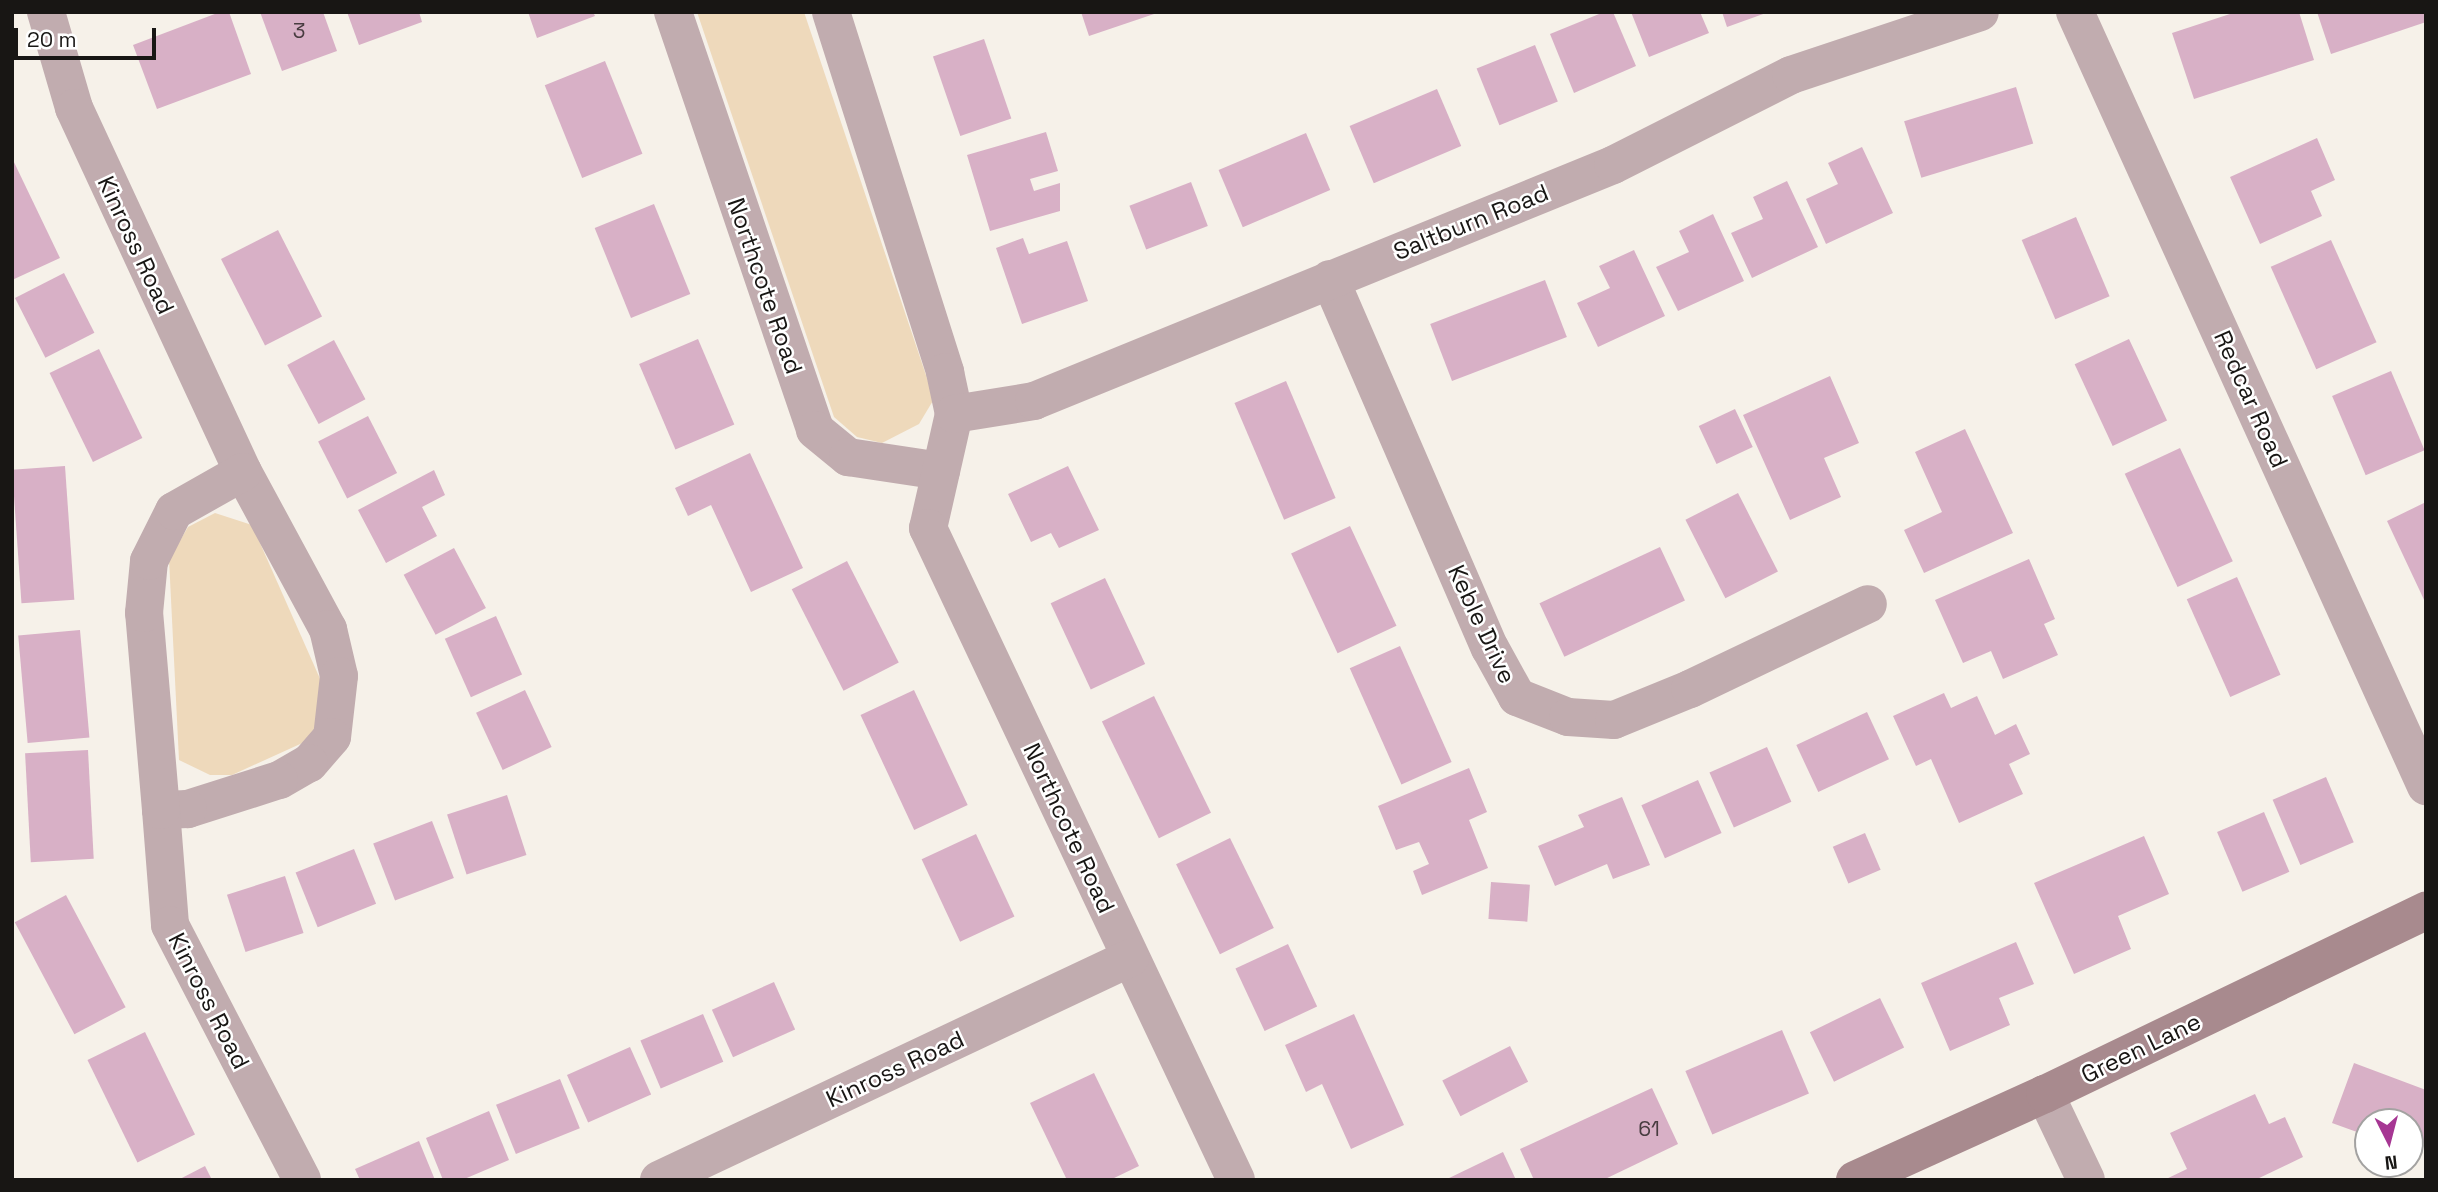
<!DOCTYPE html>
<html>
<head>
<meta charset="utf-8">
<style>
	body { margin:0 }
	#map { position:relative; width:2438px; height:1192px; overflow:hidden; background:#f6f1e9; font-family:"Space Grotesk",sans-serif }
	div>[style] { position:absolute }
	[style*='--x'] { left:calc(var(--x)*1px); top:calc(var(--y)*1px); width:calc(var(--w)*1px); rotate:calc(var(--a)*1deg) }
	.green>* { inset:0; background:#eed9bb }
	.building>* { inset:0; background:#d8b0c6; transform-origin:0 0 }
	.street>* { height:38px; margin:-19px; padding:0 19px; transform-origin:19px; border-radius:19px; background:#c1acaf }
	.secondary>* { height:38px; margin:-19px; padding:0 19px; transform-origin:19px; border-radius:19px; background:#a88a8e }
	span { translate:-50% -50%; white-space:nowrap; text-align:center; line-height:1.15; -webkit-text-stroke:5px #fff; paint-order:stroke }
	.number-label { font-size:21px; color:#483c40 }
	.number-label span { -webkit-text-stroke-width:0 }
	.street-label { font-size:24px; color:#181614 }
	.frame { position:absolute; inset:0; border:14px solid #181614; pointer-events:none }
	.north { position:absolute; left:2354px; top:1108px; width:70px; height:70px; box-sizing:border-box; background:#fff; border:2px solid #a3a2a1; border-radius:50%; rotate:174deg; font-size:19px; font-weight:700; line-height:28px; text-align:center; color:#181614 }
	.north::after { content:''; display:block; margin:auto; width:24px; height:32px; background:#a63693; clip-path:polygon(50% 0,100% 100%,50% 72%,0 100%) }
	.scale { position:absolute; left:14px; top:28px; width:142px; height:32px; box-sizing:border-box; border:4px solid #181614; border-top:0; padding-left:9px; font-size:21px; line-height:24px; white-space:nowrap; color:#181614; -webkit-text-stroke:5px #fff; paint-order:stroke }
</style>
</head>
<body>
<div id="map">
	<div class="green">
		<i style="clip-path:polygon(697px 12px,804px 12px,934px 399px,919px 424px,882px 443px,857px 437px,834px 417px)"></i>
		<i style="clip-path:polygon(215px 513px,252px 525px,321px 681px,321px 715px,309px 740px,232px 775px,210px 775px,179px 760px,169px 559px,188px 527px)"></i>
	</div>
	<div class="building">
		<i style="clip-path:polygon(220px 12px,229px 12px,251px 74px,157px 109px,133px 45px)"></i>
		<i style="clip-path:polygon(260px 12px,323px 12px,337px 51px,282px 71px)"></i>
		<i style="clip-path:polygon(347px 12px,419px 12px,422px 22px,359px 45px)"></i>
		<i style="clip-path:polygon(528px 12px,593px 12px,595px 16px,537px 38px)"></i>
		<i style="clip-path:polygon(1081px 12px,1157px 12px,1157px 13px,1089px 36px)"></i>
		<i style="clip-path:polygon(1604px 12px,1613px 12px,1636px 66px,1574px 93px,1550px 34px)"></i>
		<i style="clip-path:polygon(1631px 12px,1700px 12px,1709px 33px,1649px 57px)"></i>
		<i style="clip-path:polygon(1722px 12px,1766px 12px,1766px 13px,1727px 27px)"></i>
		<i style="clip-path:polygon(2299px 12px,2314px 60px,2194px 99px,2172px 33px,2236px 12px)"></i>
		<i style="clip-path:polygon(2317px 12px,2426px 12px,2426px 22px,2331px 54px)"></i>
		<i style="left:984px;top:39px;width:84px;height:54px;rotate:71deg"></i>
		<i style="left:1535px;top:45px;width:61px;height:63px;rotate:68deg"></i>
		<i style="left:605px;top:61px;width:100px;height:65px;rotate:68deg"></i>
		<i style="left:2016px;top:87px;width:59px;height:117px;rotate:73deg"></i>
		<i style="left:1437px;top:89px;width:62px;height:95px;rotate:67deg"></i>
		<i style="clip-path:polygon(1046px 132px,1058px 171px,1030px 179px,1034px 191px,1060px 183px,1060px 211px,990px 231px,967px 155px)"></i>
		<i style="left:1306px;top:133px;width:62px;height:95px;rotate:67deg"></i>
		<i style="clip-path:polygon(2317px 138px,2335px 180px,2311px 191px,2322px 216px,2260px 244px,2230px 177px)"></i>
		<i style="clip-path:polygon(1862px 147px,1893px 213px,1826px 244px,1806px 199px,1838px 184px,1828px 163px)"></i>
		<i style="clip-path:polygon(12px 158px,60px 258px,12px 280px)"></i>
		<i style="clip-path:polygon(1787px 181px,1818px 247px,1752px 278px,1731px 233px,1763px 219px,1753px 197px)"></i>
		<i style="left:1191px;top:182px;width:47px;height:66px;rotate:69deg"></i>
		<i style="left:654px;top:204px;width:97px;height:64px;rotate:68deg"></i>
		<i style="clip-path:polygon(1713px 214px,1744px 281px,1678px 311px,1656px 267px,1689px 252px,1679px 231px)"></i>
		<i style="left:2076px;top:217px;width:86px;height:59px;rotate:67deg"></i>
		<i style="left:278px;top:230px;width:97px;height:64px;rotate:63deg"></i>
		<i style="clip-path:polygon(1023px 238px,1029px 254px,1067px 241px,1088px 301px,1022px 324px,996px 248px)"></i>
		<i style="left:2331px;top:240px;width:112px;height:66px;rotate:66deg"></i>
		<i style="clip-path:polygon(1634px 250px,1665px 316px,1598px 347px,1577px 303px,1610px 288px,1599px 266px)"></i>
		<i style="left:64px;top:273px;width:67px;height:55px;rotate:63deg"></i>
		<i style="left:1545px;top:280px;width:61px;height:123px;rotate:69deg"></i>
		<i style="left:698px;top:339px;width:93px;height:64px;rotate:67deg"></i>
		<i style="left:2129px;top:339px;width:90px;height:60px;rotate:65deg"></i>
		<i style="left:334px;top:340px;width:67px;height:53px;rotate:62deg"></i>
		<i style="left:99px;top:349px;width:99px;height:55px;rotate:64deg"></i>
		<i style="left:2391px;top:371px;width:86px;height:64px;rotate:67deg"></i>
		<i style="clip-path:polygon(1830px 376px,1859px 443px,1824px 458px,1841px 497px,1790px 520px,1743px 415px)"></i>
		<i style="left:1286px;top:381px;width:127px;height:56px;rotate:67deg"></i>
		<i style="left:1735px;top:409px;width:42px;height:40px;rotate:65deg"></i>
		<i style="left:368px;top:416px;width:64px;height:56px;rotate:63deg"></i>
		<i style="clip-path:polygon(1965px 429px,2013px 533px,1924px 573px,1904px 530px,1942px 512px,1915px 452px)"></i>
		<i style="left:2180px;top:448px;width:125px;height:61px;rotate:65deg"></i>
		<i style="clip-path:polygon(750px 453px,803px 568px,751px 592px,711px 505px,688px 516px,675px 488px)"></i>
		<i style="left:65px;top:466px;width:134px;height:53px;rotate:86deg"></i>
		<i style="clip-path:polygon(1068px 466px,1099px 530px,1059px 548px,1051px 533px,1031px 542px,1008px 494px)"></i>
		<i style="clip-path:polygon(434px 470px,445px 495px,422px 507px,437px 536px,386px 563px,358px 510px)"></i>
		<i style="left:1738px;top:493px;width:88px;height:59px;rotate:63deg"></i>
		<i style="clip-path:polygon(2426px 502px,2426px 604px,2387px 521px)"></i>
		<i style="left:1350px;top:526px;width:110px;height:65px;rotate:65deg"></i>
		<i style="left:1660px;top:547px;width:59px;height:133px;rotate:65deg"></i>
		<i style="left:454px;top:548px;width:68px;height:57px;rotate:62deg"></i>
		<i style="clip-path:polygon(2029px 559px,2055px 619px,2044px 624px,2058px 655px,2003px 679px,1991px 651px,1963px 663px,1935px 600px)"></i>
		<i style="left:847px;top:561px;width:114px;height:62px;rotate:63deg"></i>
		<i style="left:2237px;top:577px;width:107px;height:55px;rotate:66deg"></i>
		<i style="left:1105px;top:578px;width:95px;height:60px;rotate:65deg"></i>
		<i style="left:496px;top:616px;width:64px;height:56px;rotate:66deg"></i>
		<i style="left:80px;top:630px;width:108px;height:62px;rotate:85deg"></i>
		<i style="left:1400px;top:646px;width:127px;height:55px;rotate:66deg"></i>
		<i style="left:525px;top:690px;width:63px;height:54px;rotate:65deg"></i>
		<i style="left:914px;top:690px;width:127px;height:59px;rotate:65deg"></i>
		<i style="clip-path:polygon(1944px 693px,1951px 708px,1977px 696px,1995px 735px,2016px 724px,2030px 754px,2009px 764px,2023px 794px,1959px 823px,1931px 759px,1916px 766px,1893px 716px)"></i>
		<i style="left:1154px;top:696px;width:130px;height:58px;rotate:64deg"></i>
		<i style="left:1867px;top:712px;width:52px;height:78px;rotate:65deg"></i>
		<i style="left:1767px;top:747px;width:60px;height:63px;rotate:66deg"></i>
		<i style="left:88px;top:750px;width:109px;height:63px;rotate:87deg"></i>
		<i style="clip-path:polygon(1469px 768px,1487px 812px,1469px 820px,1488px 868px,1422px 895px,1413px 871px,1429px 864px,1419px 842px,1396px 850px,1378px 806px)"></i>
		<i style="left:2326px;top:777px;width:71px;height:58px;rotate:67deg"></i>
		<i style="left:1698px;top:780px;width:58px;height:62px;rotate:66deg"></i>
		<i style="left:507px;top:795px;width:63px;height:63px;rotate:72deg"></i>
		<i style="clip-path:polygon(1622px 797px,1650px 865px,1613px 879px,1607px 864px,1555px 886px,1538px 846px,1584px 827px,1578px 815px)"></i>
		<i style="left:2264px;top:812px;width:65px;height:51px;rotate:67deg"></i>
		<i style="left:432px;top:821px;width:61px;height:63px;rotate:69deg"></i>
		<i style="left:1865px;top:833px;width:40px;height:35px;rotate:67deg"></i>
		<i style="left:976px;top:834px;width:91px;height:60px;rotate:65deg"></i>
		<i style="clip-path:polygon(2144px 836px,2169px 894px,2118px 916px,2131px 949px,2074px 974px,2034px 883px)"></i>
		<i style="left:1230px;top:838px;width:100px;height:60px;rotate:64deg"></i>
		<i style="left:354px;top:849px;width:59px;height:63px;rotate:68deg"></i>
		<i style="left:285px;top:876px;width:60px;height:61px;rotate:72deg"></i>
		<i style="left:1491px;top:882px;width:39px;height:37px;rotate:4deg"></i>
		<i style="left:66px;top:895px;width:127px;height:58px;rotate:62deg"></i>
		<i style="clip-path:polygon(2016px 942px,2034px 984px,1999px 998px,2010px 1025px,1950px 1051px,1921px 983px)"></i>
		<i style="left:1288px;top:944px;width:69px;height:58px;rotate:65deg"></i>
		<i style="left:774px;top:982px;width:52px;height:68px;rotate:66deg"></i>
		<i style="left:1880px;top:998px;width:55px;height:78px;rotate:64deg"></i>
		<i style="left:703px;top:1014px;width:52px;height:68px;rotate:67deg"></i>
		<i style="clip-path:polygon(1354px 1014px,1404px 1125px,1351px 1149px,1322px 1084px,1306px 1092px,1285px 1045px)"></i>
		<i style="left:1782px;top:1030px;width:69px;height:105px;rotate:67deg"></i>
		<i style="left:145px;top:1032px;width:114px;height:64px;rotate:64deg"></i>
		<i style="left:1510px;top:1046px;width:40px;height:76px;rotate:63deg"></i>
		<i style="left:630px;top:1047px;width:52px;height:69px;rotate:66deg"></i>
		<i style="clip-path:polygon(2354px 1063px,2426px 1090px,2426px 1137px,2419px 1155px,2410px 1152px,2410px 1122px,2368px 1122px,2368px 1136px,2332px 1123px)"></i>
		<i style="clip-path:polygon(1094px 1073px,1139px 1166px,1110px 1180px,1067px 1180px,1030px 1103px)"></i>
		<i style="left:560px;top:1079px;width:53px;height:69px;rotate:68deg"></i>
		<i style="clip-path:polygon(1652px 1088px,1678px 1144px,1603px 1180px,1534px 1180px,1520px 1149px)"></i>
		<i style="clip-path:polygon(2255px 1094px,2269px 1124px,2285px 1117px,2303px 1157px,2255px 1180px,2164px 1180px,2187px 1169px,2170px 1133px)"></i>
		<i style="clip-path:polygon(489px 1111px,509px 1160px,462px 1180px,443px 1180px,426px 1138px)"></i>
		<i style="clip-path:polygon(419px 1141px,435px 1180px,360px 1180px,355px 1169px)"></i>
		<i style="clip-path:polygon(1503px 1152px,1516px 1180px,1445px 1180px)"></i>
		<i style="clip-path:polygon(205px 1166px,212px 1180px,178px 1180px)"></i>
	</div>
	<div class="street">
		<i style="--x:46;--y:12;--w:100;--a:73.7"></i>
		<i style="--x:74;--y:108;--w:401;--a:65.1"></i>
		<i style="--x:243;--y:472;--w:179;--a:61.6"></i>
		<i style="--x:328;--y:629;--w:48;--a:76.8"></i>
		<i style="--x:339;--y:676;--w:61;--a:96.5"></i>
		<i style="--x:332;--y:737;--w:35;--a:131"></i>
		<i style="--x:309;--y:763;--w:34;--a:150"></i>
		<i style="--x:279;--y:780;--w:96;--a:162.3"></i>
		<i style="--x:188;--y:809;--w:27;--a:178"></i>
		<i style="--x:161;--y:810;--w:115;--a:85.5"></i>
		<i style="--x:170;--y:925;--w:287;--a:62.6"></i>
		<i style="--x:673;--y:12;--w:441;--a:71.2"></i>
		<i style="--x:815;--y:430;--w:43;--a:39.3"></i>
		<i style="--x:848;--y:457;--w:94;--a:8.6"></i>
		<i style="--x:831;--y:12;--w:378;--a:72.4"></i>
		<i style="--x:945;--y:372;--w:43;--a:77.9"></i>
		<i style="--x:954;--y:414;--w:117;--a:102.8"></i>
		<i style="--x:928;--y:528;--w:721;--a:64.71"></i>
		<i style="--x:2075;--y:12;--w:850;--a:65.61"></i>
		<i style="--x:1330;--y:279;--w:402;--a:66.6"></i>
		<i style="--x:1490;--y:648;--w:56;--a:61.1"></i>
		<i style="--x:1517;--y:697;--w:55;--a:21.4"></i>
		<i style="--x:1568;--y:717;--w:46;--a:3.7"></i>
		<i style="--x:1614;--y:720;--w:82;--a:-22.2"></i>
		<i style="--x:1690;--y:689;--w:197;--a:-25.5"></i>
		<i style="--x:954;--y:414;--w:81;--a:-9.2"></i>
		<i style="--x:1034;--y:401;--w:625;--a:-22.18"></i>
		<i style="--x:1613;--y:165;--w:199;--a:-26.8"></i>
		<i style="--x:1791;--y:75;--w:199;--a:-18.4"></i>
		<i style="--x:161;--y:810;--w:198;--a:-94.9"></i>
		<i style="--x:144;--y:613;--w:52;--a:-84.5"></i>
		<i style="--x:149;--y:561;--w:56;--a:-63.4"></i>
		<i style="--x:174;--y:511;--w:79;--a:-29.5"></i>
		<i style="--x:2045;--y:1094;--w:95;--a:64.5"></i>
		<i style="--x:659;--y:1180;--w:521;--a:-25.24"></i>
	</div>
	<div class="secondary">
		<i style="--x:1855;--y:1180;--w:209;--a:-24.4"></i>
		<i style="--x:2045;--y:1094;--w:423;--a:-25.7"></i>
	</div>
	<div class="number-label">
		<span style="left:299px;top:31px">3</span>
		<span style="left:1649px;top:1129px">61</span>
	</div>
	<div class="street-label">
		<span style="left:1471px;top:222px;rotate:-22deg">Saltburn Road</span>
		<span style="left:136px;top:245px;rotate:65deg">Kinross Road</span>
		<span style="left:765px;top:286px;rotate:71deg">Northcote Road</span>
		<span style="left:2251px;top:399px;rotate:66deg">Redcar Road</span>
		<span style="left:1482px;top:624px;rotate:65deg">Keble Drive</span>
		<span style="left:1069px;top:828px;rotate:65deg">Northcote Road</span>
		<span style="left:209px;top:1001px;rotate:63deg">Kinross Road</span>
		<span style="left:2141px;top:1048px;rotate:-26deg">Green Lane</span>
		<span style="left:895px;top:1069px;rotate:-25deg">Kinross Road</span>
	</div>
	<div class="frame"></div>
	<div class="north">N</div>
	<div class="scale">20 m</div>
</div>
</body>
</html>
